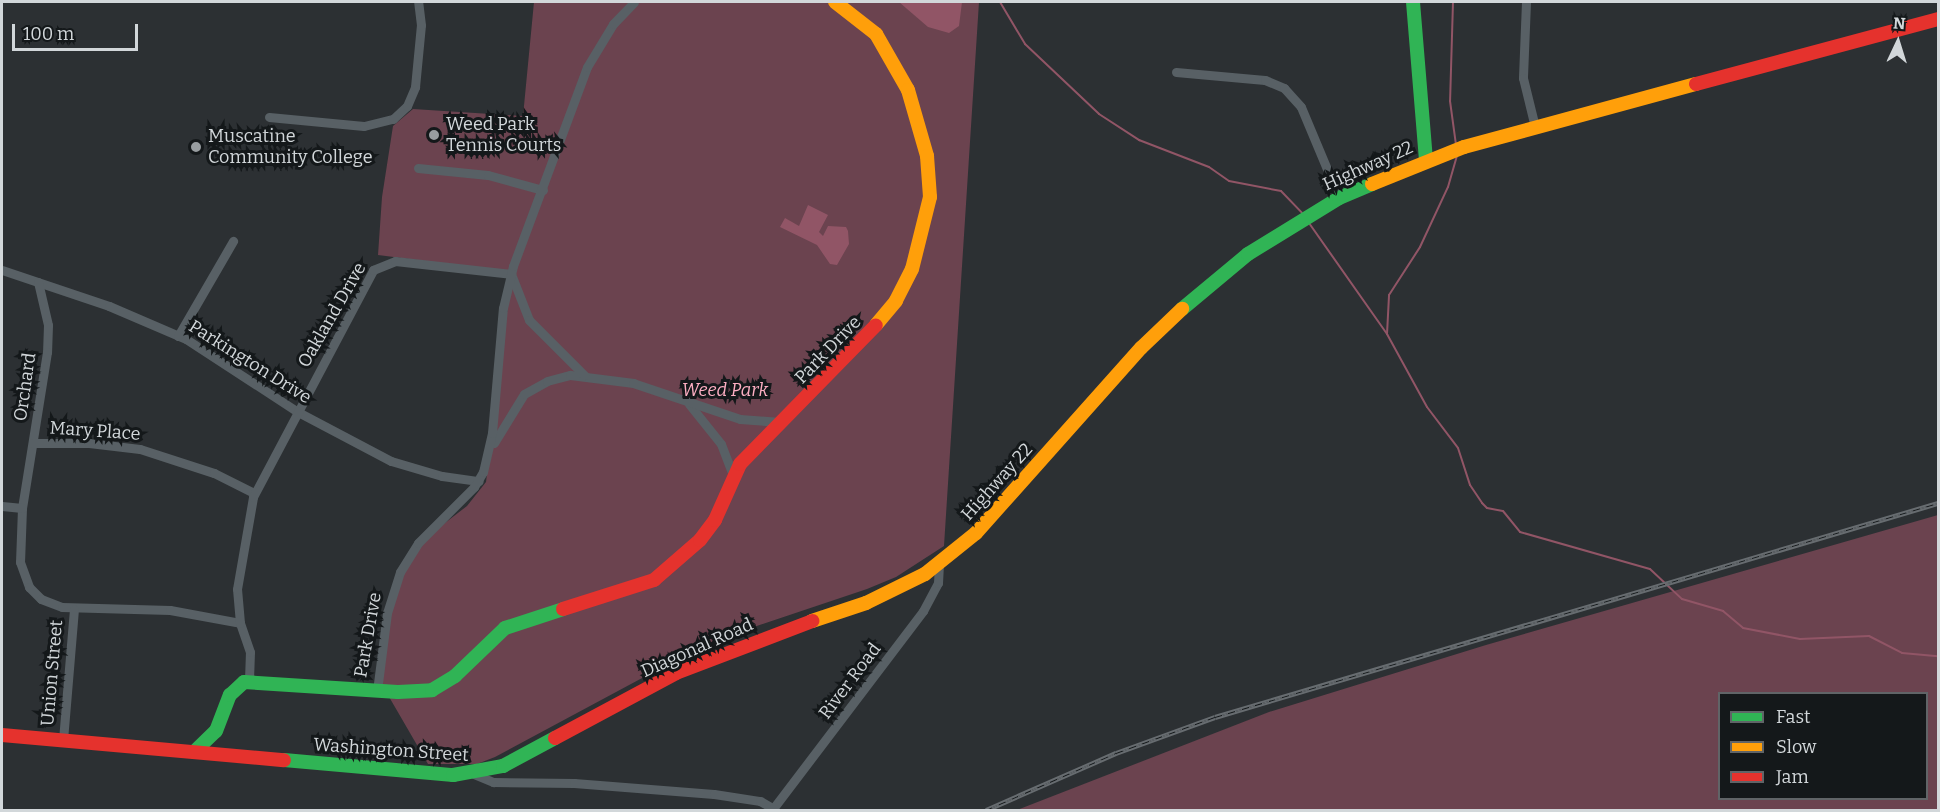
<!DOCTYPE html>
<html>
<head>
<meta charset="utf-8">
<style>
	body { margin:0 }
	#map { position:relative; width:1940px; height:812px; overflow:hidden; background:#2c3033; font-family:Bitter,serif }
	div>[style] { position:absolute }
	[style*='--x'] { left:calc(var(--x)*1px); top:calc(var(--y)*1px); width:calc(var(--w)*1px); rotate:calc(var(--a)*1deg) }
	.green>* { inset:0; background:#6b434f }
	.water>* { inset:0; background:#915566 }
	.stream>* { height:2px; margin:-1px; padding:0 1px; transform-origin:1px; border-radius:1px; background:#915566 }
	.street>* { height:9px; margin:-4.5px; padding:0 4.5px; transform-origin:4.5px; border-radius:4.5px; background:#586065 }
	.fast>* { height:14px; margin:-7px; padding:0 7px; transform-origin:7px; border-radius:7px; background:#30b455 }
	.slow>* { height:14px; margin:-7px; padding:0 7px; transform-origin:7px; border-radius:7px; background:#ff9f0a }
	.jam>* { height:14px; margin:-7px; padding:0 7px; transform-origin:7px; border-radius:7px; background:#e5322d }
	.rail>* { height:4.5px; margin-top:-2.25px; transform-origin:0; background:repeating-linear-gradient(90deg,#14181a 0 7px,#676c70 0 14px); box-sizing:border-box; border-block:2px solid #676c70 }
	.dots>* { width:16px; height:16px; translate:-50% -50%; box-sizing:border-box; border:3px solid #14181a; border-radius:50% }
	span { translate:-50% -50%; white-space:nowrap; text-align:center; line-height:1.15; -webkit-text-stroke:6px #14181a; paint-order:stroke }
	.poi-label { font-size:18px; color:#d2d7da }
	.left { translate:0 -50%; text-align:left }
	.street-label { font-size:18px; color:#d2d7da }
	.park-label { font-size:18px; color:#fdaec2; font-style:italic }
	.frame { position:absolute; inset:0; border:3px solid #d2d7da; pointer-events:none }
	.legend { position:absolute; left:1718px; top:692px; width:210px; height:108px; box-sizing:border-box; background:#14181a; border:2px solid #606467; margin:0; padding:8px 10px; list-style:none; font-size:18px; color:#d2d7da }
	.legend li { display:flex; align-items:center; gap:12px; height:30px }
	.legend b { width:30px; border:2px solid #606467 }
	.north { position:absolute; left:1868px; top:12px; width:60px; height:60px; -webkit-text-stroke:4px #14181a; paint-order:stroke; rotate:4deg; font-size:16px; font-weight:700; line-height:24px; text-align:center; color:#d2d7da }
	.north::after { content:''; display:block; margin:auto; width:21px; height:27px; background:#d2d7da; clip-path:polygon(50% 0,100% 100%,50% 72%,0 100%) }
	.scale { position:absolute; left:12px; top:24px; width:126px; height:27px; box-sizing:border-box; border:3px solid #d2d7da; border-top:0; padding-left:8px; font-size:18px; line-height:21px; white-space:nowrap; color:#d2d7da; -webkit-text-stroke:4px #14181a; paint-order:stroke }
</style>
</head>
<body>
<div id="map">
	<div class="green">
		<i style="clip-path:polygon(534px 2px,979px 2px,944px 546px,896px 577px,867px 589px,745px 630px,685px 655px,495px 757px,477px 764px,428px 764px,381px 683px,391px 608px,405px 570px,428px 536px,467px 506px,486px 482px,512px 272px,378px 255px,382px 197px,393px 126px,413px 109px,523px 116px)"></i>
		<i style="clip-path:polygon(evenodd,1938px 515px,1938px 810px,1017px 810px,1269px 712px,1486px 645px,1938px 515px,1720px 694px,1926px 694px,1926px 798px,1720px 798px,1720px 694px)"></i>
	</div>
	<div class="water">
		<i style="clip-path:polygon(899px 2px,962px 2px,959px 26px,949px 33px,928px 27px)"></i>
		<i style="clip-path:polygon(808px 205px,828px 215px,819px 232px,823px 236px,828px 226px,846px 227px,848px 231px,849px 244px,837px 265px,830px 264px,817px 245px,780px 227px,785px 218px,799px 226px)"></i>
	</div>
	<div class="stream">
		<i style="--x:1000;--y:2;--w:49;--a:59.2"></i>
		<i style="--x:1025;--y:44;--w:102;--a:43.4"></i>
		<i style="--x:1099;--y:114;--w:48;--a:33"></i>
		<i style="--x:1139;--y:140;--w:75;--a:21.1"></i>
		<i style="--x:1209;--y:167;--w:24;--a:35"></i>
		<i style="--x:1229;--y:181;--w:53;--a:10.9"></i>
		<i style="--x:1281;--y:191;--w:30;--a:46"></i>
		<i style="--x:1453;--y:2;--w:99;--a:91.7"></i>
		<i style="--x:1450;--y:101;--w:44;--a:82.2"></i>
		<i style="--x:1309;--y:223;--w:136;--a:54.9"></i>
		<i style="--x:1387;--y:334;--w:83;--a:61.3"></i>
		<i style="--x:1427;--y:407;--w:51;--a:52.9"></i>
		<i style="--x:1458;--y:448;--w:39;--a:72"></i>
		<i style="--x:1470;--y:485;--w:22;--a:56"></i>
		<i style="--x:1482;--y:503;--w:7;--a:45"></i>
		<i style="--x:1487;--y:508;--w:16;--a:11"></i>
		<i style="--x:1503;--y:511;--w:27;--a:51"></i>
		<i style="--x:1520;--y:532;--w:135;--a:15.9"></i>
		<i style="--x:1650;--y:569;--w:44;--a:43.2"></i>
		<i style="--x:1682;--y:599;--w:43;--a:16.3"></i>
		<i style="--x:1723;--y:611;--w:26;--a:40"></i>
		<i style="--x:1743;--y:628;--w:58;--a:10.9"></i>
		<i style="--x:1800;--y:639;--w:69;--a:-2.5"></i>
		<i style="--x:1869;--y:636;--w:37;--a:27"></i>
		<i style="--x:1902;--y:653;--w:36;--a:5"></i>
		<i style="--x:1387;--y:334;--w:39;--a:-87"></i>
		<i style="--x:1389;--y:295;--w:57;--a:-57.1"></i>
		<i style="--x:1420;--y:247;--w:66;--a:-65"></i>
		<i style="--x:1448;--y:187;--w:32;--a:-74"></i>
	</div>
	<div class="street">
		<i style="--x:1526;--y:2;--w:76;--a:92.3"></i>
		<i style="--x:1523;--y:78;--w:50;--a:76.2"></i>
		<i style="--x:1176;--y:72;--w:89;--a:5.1"></i>
		<i style="--x:1265;--y:80;--w:21;--a:23"></i>
		<i style="--x:1284;--y:88;--w:25;--a:48"></i>
		<i style="--x:1301;--y:107;--w:99;--a:67.3"></i>
		<i style="--x:269;--y:117;--w:95;--a:5.4"></i>
		<i style="--x:364;--y:126;--w:30;--a:-14"></i>
		<i style="--x:393;--y:119;--w:19;--a:-43"></i>
		<i style="--x:407;--y:106;--w:21;--a:-67"></i>
		<i style="--x:415;--y:87;--w:62;--a:-84.5"></i>
		<i style="--x:421;--y:25;--w:23;--a:-97"></i>
		<i style="--x:418;--y:168;--w:70;--a:5.7"></i>
		<i style="--x:488;--y:175;--w:57;--a:15.3"></i>
		<i style="--x:2;--y:270;--w:113;--a:18.6"></i>
		<i style="--x:109;--y:306;--w:84;--a:23.2"></i>
		<i style="--x:186;--y:339;--w:134;--a:33.1"></i>
		<i style="--x:298;--y:412;--w:105;--a:27.8"></i>
		<i style="--x:391;--y:461;--w:53;--a:16.4"></i>
		<i style="--x:442;--y:476;--w:37;--a:8"></i>
		<i style="--x:38;--y:282;--w:44;--a:76.9"></i>
		<i style="--x:48;--y:325;--w:27;--a:92"></i>
		<i style="--x:47;--y:352;--w:158;--a:99.1"></i>
		<i style="--x:22;--y:508;--w:54;--a:92.1"></i>
		<i style="--x:20;--y:562;--w:27;--a:70"></i>
		<i style="--x:29;--y:587;--w:17;--a:45"></i>
		<i style="--x:41;--y:599;--w:22;--a:21"></i>
		<i style="--x:62;--y:607;--w:108;--a:1.6"></i>
		<i style="--x:170;--y:610;--w:71;--a:10.5"></i>
		<i style="--x:178;--y:336;--w:110;--a:-59.9"></i>
		<i style="--x:689;--y:404;--w:51;--a:51.3"></i>
		<i style="--x:721;--y:444;--w:33;--a:69"></i>
		<i style="--x:33;--y:443;--w:56;--a:0"></i>
		<i style="--x:89;--y:443;--w:51;--a:6.7"></i>
		<i style="--x:140;--y:449;--w:78;--a:18"></i>
		<i style="--x:214;--y:473;--w:45;--a:26.6"></i>
		<i style="--x:494;--y:443;--w:57;--a:-58.5"></i>
		<i style="--x:524;--y:394;--w:26;--a:-29"></i>
		<i style="--x:547;--y:381;--w:24;--a:-15"></i>
		<i style="--x:570;--y:375;--w:64;--a:7.2"></i>
		<i style="--x:633;--y:383;--w:113;--a:18.6"></i>
		<i style="--x:740;--y:419;--w:40;--a:4.3"></i>
		<i style="--x:2;--y:506;--w:20;--a:6"></i>
		<i style="--x:249;--y:680;--w:28;--a:-88"></i>
		<i style="--x:250;--y:652;--w:31;--a:-109"></i>
		<i style="--x:240;--y:623;--w:34;--a:-95"></i>
		<i style="--x:237;--y:589;--w:93;--a:-80.1"></i>
		<i style="--x:253;--y:497;--w:257;--a:-62.1"></i>
		<i style="--x:373;--y:270;--w:24;--a:-22"></i>
		<i style="--x:395;--y:261;--w:117;--a:6.4"></i>
		<i style="--x:511;--y:274;--w:49;--a:68.6"></i>
		<i style="--x:529;--y:320;--w:78;--a:45"></i>
		<i style="--x:377;--y:691;--w:79;--a:-82.7"></i>
		<i style="--x:387;--y:613;--w:43;--a:-72.4"></i>
		<i style="--x:400;--y:572;--w:34;--a:-58"></i>
		<i style="--x:418;--y:543;--w:79;--a:-45"></i>
		<i style="--x:474;--y:487;--w:17;--a:-59"></i>
		<i style="--x:483;--y:472;--w:40;--a:-77"></i>
		<i style="--x:492;--y:433;--w:125;--a:-85"></i>
		<i style="--x:503;--y:308;--w:43;--a:-76.6"></i>
		<i style="--x:513;--y:266;--w:212;--a:-69.6"></i>
		<i style="--x:587;--y:67;--w:50;--a:-58.8"></i>
		<i style="--x:613;--y:24;--w:30;--a:-46"></i>
		<i style="--x:63;--y:740;--w:131;--a:-85.2"></i>
		<i style="--x:474;--y:774;--w:21;--a:23"></i>
		<i style="--x:493;--y:782;--w:81;--a:0.7"></i>
		<i style="--x:574;--y:783;--w:140;--a:4.5"></i>
		<i style="--x:714;--y:794;--w:47;--a:8.7"></i>
		<i style="--x:760;--y:801;--w:16;--a:30"></i>
		<i style="--x:772;--y:810;--w:250;--a:-52.8"></i>
		<i style="--x:923;--y:611;--w:32;--a:-62"></i>
		<i style="--x:938;--y:583;--w:18;--a:-87"></i>
	</div>
	<div class="fast">
		<i style="--x:1413;--y:2;--w:158;--a:85.3"></i>
		<i style="--x:1182;--y:309;--w:86;--a:-39.8"></i>
		<i style="--x:1248;--y:254;--w:107;--a:-31.6"></i>
		<i style="--x:1339;--y:198;--w:36;--a:-23"></i>
		<i style="--x:194;--y:752;--w:30;--a:-44"></i>
		<i style="--x:216;--y:731;--w:39;--a:-69"></i>
		<i style="--x:230;--y:695;--w:19;--a:-43"></i>
		<i style="--x:244;--y:682;--w:154;--a:3.7"></i>
		<i style="--x:398;--y:692;--w:34;--a:-3"></i>
		<i style="--x:432;--y:690;--w:27;--a:-31"></i>
		<i style="--x:455;--y:676;--w:69;--a:-43.8"></i>
		<i style="--x:505;--y:628;--w:61;--a:-18.1"></i>
		<i style="--x:284;--y:760;--w:170;--a:5.1"></i>
		<i style="--x:453;--y:775;--w:51;--a:-10.2"></i>
		<i style="--x:503;--y:766;--w:59;--a:-28.3"></i>
	</div>
	<div class="slow">
		<i style="--x:835;--y:2;--w:52;--a:38"></i>
		<i style="--x:876;--y:34;--w:64;--a:60.3"></i>
		<i style="--x:908;--y:90;--w:69;--a:73.9"></i>
		<i style="--x:927;--y:156;--w:41;--a:85.8"></i>
		<i style="--x:930;--y:197;--w:74;--a:104"></i>
		<i style="--x:912;--y:269;--w:36;--a:117"></i>
		<i style="--x:896;--y:301;--w:31;--a:130"></i>
		<i style="--x:1372;--y:184;--w:99;--a:-21.9"></i>
		<i style="--x:1464;--y:147;--w:240;--a:-15.2"></i>
		<i style="--x:812;--y:621;--w:57;--a:-18.4"></i>
		<i style="--x:866;--y:603;--w:66;--a:-26.2"></i>
		<i style="--x:925;--y:574;--w:65;--a:-38.8"></i>
		<i style="--x:976;--y:533;--w:248;--a:-48.3"></i>
		<i style="--x:1141;--y:348;--w:57;--a:-43.6"></i>
	</div>
	<div class="jam">
		<i style="--x:1696;--y:84;--w:251;--a:-15"></i>
		<i style="--x:563;--y:609;--w:96;--a:-17.7"></i>
		<i style="--x:654;--y:580;--w:61;--a:-41"></i>
		<i style="--x:700;--y:540;--w:25;--a:-53"></i>
		<i style="--x:715;--y:520;--w:61;--a:-65.9"></i>
		<i style="--x:740;--y:464;--w:194;--a:-45.6"></i>
		<i style="--x:2;--y:735;--w:283;--a:5.1"></i>
		<i style="--x:555;--y:738;--w:137;--a:-28.2"></i>
		<i style="--x:676;--y:673;--w:146;--a:-20.9"></i>
	</div>
	<div class="rail">
		<i style="--x:986;--y:810;--w:142;--a:-23.7"></i>
		<i style="--x:1116;--y:753;--w:105;--a:-20"></i>
		<i style="--x:1215;--y:717;--w:754;--a:-16.49"></i>
	</div>
	<div class="dots">
		<i style="left:434px;top:135px;background:#989da0"></i>
		<i style="left:196px;top:147px;background:#989da0"></i>
	</div>
	<div class="poi-label">
		<span class="left" style="left:446px;top:135px">Weed Park<br>Tennis Courts</span>
		<span class="left" style="left:208px;top:147px">Muscatine<br>Community College</span>
	</div>
	<div class="street-label">
		<span style="left:1368px;top:166px;rotate:-24deg">Highway 22</span>
		<span style="left:332px;top:315px;rotate:-60deg">Oakland Drive</span>
		<span style="left:828px;top:350px;rotate:-46deg">Park Drive</span>
		<span style="left:250px;top:362px;rotate:32deg">Parkington Drive</span>
		<span style="left:25px;top:387px;rotate:-82deg">Orchard</span>
		<span style="left:95px;top:431px;rotate:4deg">Mary Place</span>
		<span style="left:997px;top:482px;rotate:-48deg">Highway 22</span>
		<span style="left:368px;top:635px;rotate:-80deg">Park Drive</span>
		<span style="left:697px;top:648px;rotate:-24deg">Diagonal Road</span>
		<span style="left:52px;top:673px;rotate:-85deg">Union Street</span>
		<span style="left:850px;top:681px;rotate:-53deg">River Road</span>
		<span style="left:391px;top:750px;rotate:4deg">Washington Street</span>
	</div>
	<div class="park-label">
		<span style="left:725px;top:390px">Weed Park</span>
	</div>
	<div class="frame"></div>
	<ul class="legend">
	<li><b style="height:8px;background:#30b455"></b>Fast</li>
	<li><b style="height:8px;background:#ff9f0a"></b>Slow</li>
	<li><b style="height:8px;background:#e5322d"></b>Jam</li>
	</ul>
	<div class="north">N</div>
	<div class="scale">100 m</div>
</div>
</body>
</html>
